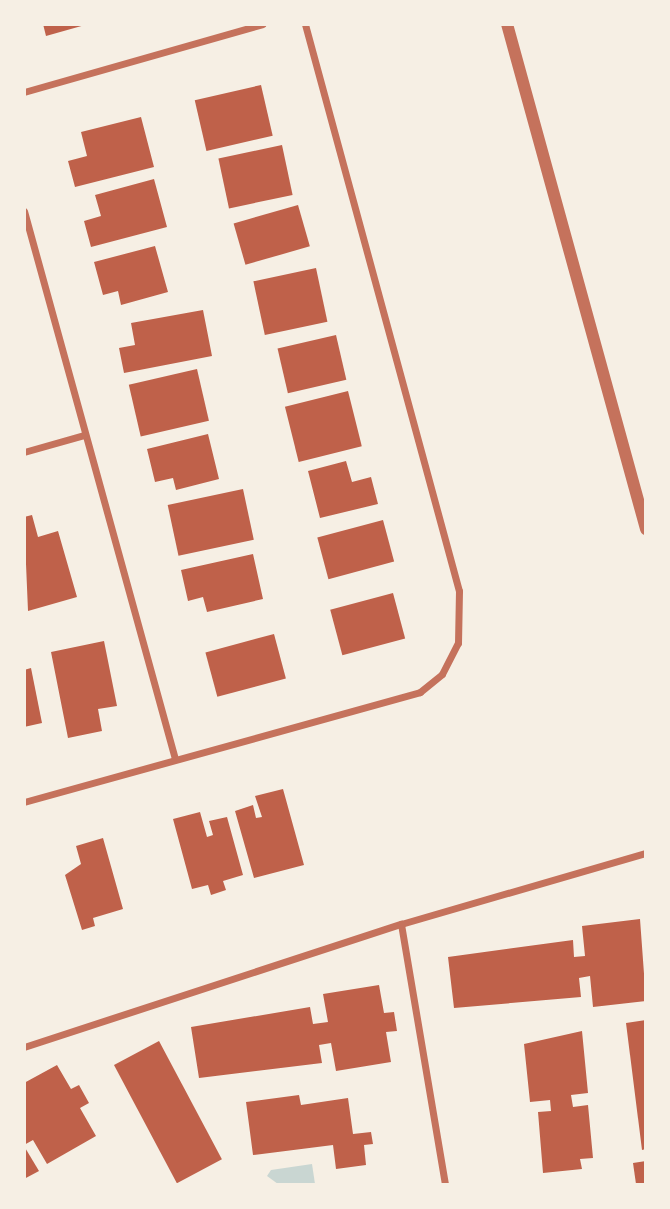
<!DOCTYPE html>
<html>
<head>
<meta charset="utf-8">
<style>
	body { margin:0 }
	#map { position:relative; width:670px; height:1209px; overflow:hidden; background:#f6efe4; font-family:Helvetica,sans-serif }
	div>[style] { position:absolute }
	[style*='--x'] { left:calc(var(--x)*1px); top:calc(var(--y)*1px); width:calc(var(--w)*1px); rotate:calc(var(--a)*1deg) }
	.water>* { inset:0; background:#c9d6d2 }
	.building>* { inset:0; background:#bf614a; transform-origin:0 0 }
	.minor>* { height:7px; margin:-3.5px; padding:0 3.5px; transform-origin:3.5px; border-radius:3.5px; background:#c5725c }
	.tertiary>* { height:12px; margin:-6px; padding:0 6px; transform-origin:6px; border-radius:6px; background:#c5725c }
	span { translate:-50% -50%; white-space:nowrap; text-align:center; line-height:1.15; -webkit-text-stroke:5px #f6efe4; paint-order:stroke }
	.frame { position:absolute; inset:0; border:26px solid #f6efe4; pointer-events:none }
</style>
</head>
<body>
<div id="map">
	<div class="water">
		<i style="clip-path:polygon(312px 1164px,315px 1184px,278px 1184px,267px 1176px,271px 1170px)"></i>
	</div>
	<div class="building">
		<i style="clip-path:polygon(43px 24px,85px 24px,85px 25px,46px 36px)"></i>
		<i style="left:261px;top:85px;width:52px;height:68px;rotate:77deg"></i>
		<i style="clip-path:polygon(141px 117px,154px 167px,75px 187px,68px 161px,87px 156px,81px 132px)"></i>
		<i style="left:282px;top:145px;width:51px;height:65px;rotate:78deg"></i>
		<i style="clip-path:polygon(154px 179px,167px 227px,91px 247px,84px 221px,101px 216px,95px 195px)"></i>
		<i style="left:298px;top:205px;width:43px;height:67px;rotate:74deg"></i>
		<i style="clip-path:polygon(155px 246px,168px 292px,121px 305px,118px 291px,103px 295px,94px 262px)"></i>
		<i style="left:316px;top:268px;width:55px;height:64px;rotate:78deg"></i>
		<i style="clip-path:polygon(203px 310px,212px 356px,124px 373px,119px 348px,135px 345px,131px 323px)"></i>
		<i style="left:336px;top:335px;width:46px;height:60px;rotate:77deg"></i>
		<i style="left:197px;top:369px;width:53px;height:70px;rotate:77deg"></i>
		<i style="left:348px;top:391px;width:57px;height:65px;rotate:76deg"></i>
		<i style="clip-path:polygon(208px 434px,219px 479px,176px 490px,173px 478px,155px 482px,147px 449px)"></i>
		<i style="clip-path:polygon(346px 461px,352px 482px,371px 477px,378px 504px,320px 518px,308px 471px)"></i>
		<i style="left:243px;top:489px;width:52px;height:77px;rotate:78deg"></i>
		<i style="clip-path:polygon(32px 515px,38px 537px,58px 531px,77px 597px,28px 611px,24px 517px)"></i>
		<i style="left:383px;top:520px;width:43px;height:68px;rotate:75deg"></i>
		<i style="clip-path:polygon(253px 554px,263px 599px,207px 612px,203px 597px,188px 601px,181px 570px)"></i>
		<i style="left:393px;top:593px;width:47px;height:65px;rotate:75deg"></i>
		<i style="left:274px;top:634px;width:46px;height:71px;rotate:75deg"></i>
		<i style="clip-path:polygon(104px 641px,117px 706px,98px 709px,102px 731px,68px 738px,51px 652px)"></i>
		<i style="clip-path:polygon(31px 668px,42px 723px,24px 727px,24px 670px)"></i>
		<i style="clip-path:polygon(283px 789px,304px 865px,254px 878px,235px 811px,253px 805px,256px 818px,262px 817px,255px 796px)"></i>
		<i style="clip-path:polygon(200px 812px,207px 837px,213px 835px,209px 821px,227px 817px,243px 875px,223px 881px,226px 890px,211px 895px,208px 885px,192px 889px,173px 819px)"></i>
		<i style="clip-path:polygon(103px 838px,123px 909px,93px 918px,95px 926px,82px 930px,65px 875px,81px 864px,76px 846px)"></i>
		<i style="clip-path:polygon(640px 919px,646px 1001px,593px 1007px,590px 976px,579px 978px,581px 997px,454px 1008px,448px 957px,573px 940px,574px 957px,585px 956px,582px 926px)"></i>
		<i style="clip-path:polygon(379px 985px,384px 1013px,394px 1012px,397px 1031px,386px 1032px,391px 1062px,336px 1071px,331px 1043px,319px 1045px,322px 1063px,199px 1078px,191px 1027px,310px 1007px,313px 1024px,328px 1022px,323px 994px)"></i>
		<i style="clip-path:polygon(646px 1020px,646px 1149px,642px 1150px,626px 1023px)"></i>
		<i style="clip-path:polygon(582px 1031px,588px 1093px,571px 1095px,573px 1107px,588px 1105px,593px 1158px,580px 1159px,582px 1169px,543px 1173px,538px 1112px,551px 1111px,550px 1100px,530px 1102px,524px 1044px)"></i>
		<i style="left:159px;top:1041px;width:134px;height:51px;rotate:62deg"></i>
		<i style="clip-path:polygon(57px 1065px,71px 1089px,79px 1085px,89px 1103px,80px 1108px,96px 1136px,47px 1164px,33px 1140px,24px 1145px,24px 1083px)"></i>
		<i style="clip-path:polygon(299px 1095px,301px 1105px,348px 1098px,353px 1134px,371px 1132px,373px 1144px,364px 1145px,366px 1165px,336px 1169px,333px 1145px,253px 1155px,246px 1102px)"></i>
		<i style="clip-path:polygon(24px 1146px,39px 1171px,24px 1179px)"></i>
		<i style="clip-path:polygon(646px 1161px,646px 1184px,636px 1184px,633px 1163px)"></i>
	</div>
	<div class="minor">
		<i style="--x:24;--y:92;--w:248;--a:-15.9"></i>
		<i style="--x:24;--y:211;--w:568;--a:74.59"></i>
		<i style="--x:24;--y:452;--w:62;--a:-15.8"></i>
		<i style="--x:24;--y:802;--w:411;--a:-15.5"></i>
		<i style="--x:420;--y:692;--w:28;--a:-39"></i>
		<i style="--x:442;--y:674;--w:35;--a:-63"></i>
		<i style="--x:458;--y:643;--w:52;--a:-88.9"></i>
		<i style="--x:459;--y:591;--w:588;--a:-105.2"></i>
		<i style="--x:401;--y:924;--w:264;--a:80.4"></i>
		<i style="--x:24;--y:1047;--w:397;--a:-18.1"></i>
		<i style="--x:401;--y:924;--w:255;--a:-16.2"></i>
	</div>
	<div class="tertiary">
		<i style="--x:507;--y:24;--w:524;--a:74.61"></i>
	</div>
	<div class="frame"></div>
</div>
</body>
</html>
